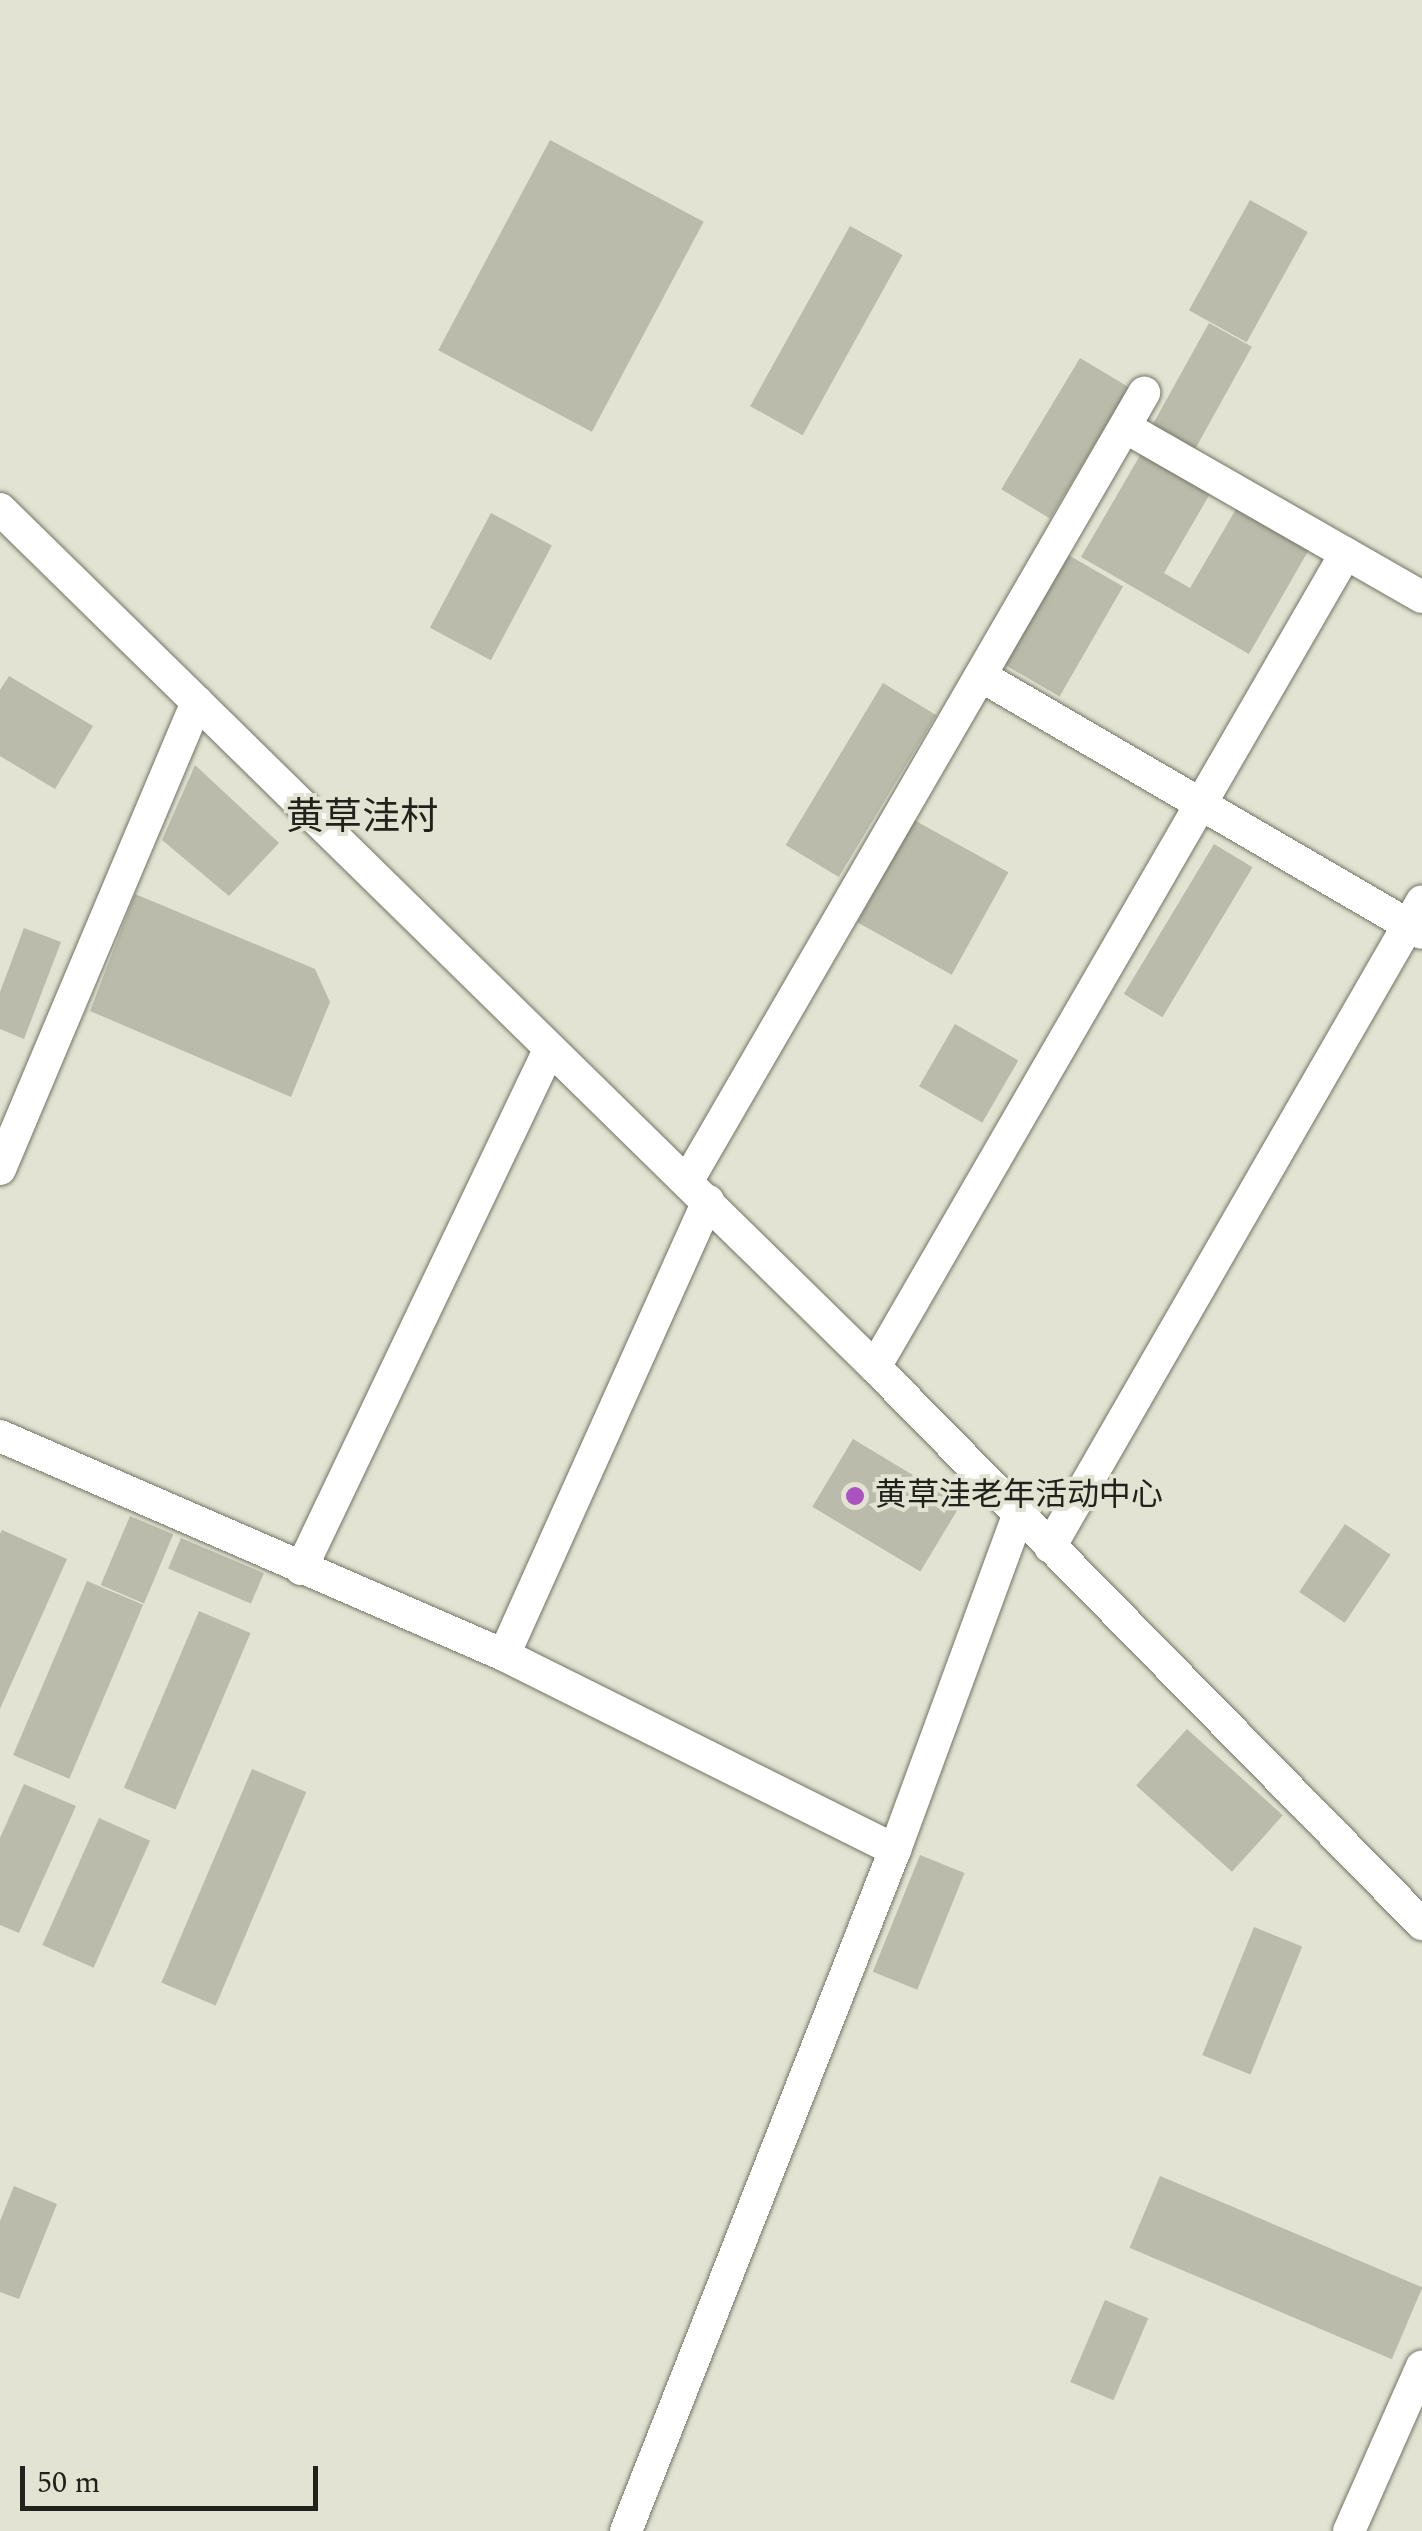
<!DOCTYPE html>
<html>
<head>
<meta charset="utf-8">
<style>
	body { margin:0 }
	#map { position:relative; width:1422px; height:2531px; overflow:hidden; background:#e2e3d2; font-family:Spectral,"Noto Sans SC",serif }
	div>[style] { position:absolute }
	[style*='--x'] { left:calc(var(--x)*1px); top:calc(var(--y)*1px); width:calc(var(--w)*1px); rotate:calc(var(--a)*1deg) }
	.building>* { inset:0; background:#babbab; transform-origin:0 0 }
	.roads { filter:drop-shadow(0 0 2px #737465) drop-shadow(0 0 2px #737465) }
	.street>* { height:32px; margin:-16px; padding:0 16px; transform-origin:16px; border-radius:16px; background:#fff }
	.dots>* { width:28px; height:28px; translate:-50% -50%; box-sizing:border-box; border:5px solid #e2e3d2; border-radius:50% }
	span { translate:-50% -50%; white-space:nowrap; text-align:center; line-height:1.15; -webkit-text-stroke:8px #e2e3d2; paint-order:stroke }
	.poi-label { font-size:32px; color:#21221b }
	.left { translate:0 -50%; text-align:left }
	.quarter-label { font-size:38px; color:#21221b }
	.scale { position:absolute; left:20px; top:2466px; width:298px; height:45px; box-sizing:border-box; border:5px solid #21221b; border-top:0; padding-left:12px; font-size:30px; line-height:35px; white-space:nowrap; color:#21221b; -webkit-text-stroke:8px #e2e3d2; paint-order:stroke }
</style>
</head>
<body>
<div id="map">
	<div class="building">
		<i style="left:550px;top:140px;width:174px;height:238px;rotate:28deg"></i>
		<i style="left:1250px;top:200px;width:66px;height:126px;rotate:29deg"></i>
		<i style="left:850px;top:226px;width:60px;height:206px;rotate:29deg"></i>
		<i style="left:1209px;top:323px;width:49px;height:117px;rotate:29deg"></i>
		<i style="left:1080px;top:358px;width:57px;height:153px;rotate:31deg"></i>
		<i style="clip-path:polygon(1142px 452px,1211px 492px,1164px 573px,1190px 588px,1239px 504px,1311px 546px,1249px 654px,1081px 557px)"></i>
		<i style="left:491px;top:513px;width:69px;height:130px;rotate:28deg"></i>
		<i style="left:1065px;top:553px;width:67px;height:127px;rotate:30deg"></i>
		<i style="clip-path:polygon(9px 676px,93px 726px,55px 789px,0 756px,0 690px)"></i>
		<i style="left:883px;top:683px;width:62px;height:189px;rotate:31deg"></i>
		<i style="clip-path:polygon(195px 765px,279px 843px,229px 896px,162px 840px)"></i>
		<i style="left:914px;top:820px;width:108px;height:117px;rotate:29deg"></i>
		<i style="left:1214px;top:844px;width:45px;height:175px;rotate:31deg"></i>
		<i style="clip-path:polygon(135px 894px,315px 969px,330px 1002px,291px 1097px,90px 1011px)"></i>
		<i style="clip-path:polygon(24px 928px,61px 942px,24px 1039px,0 1029px,0 992px)"></i>
		<i style="left:955px;top:1024px;width:73px;height:72px;rotate:30deg"></i>
		<i style="left:853px;top:1439px;width:126px;height:79px;rotate:31deg"></i>
		<i style="left:130px;top:1516px;width:47px;height:75px;rotate:23deg"></i>
		<i style="left:1345px;top:1524px;width:55px;height:82px;rotate:34deg"></i>
		<i style="clip-path:polygon(2px 1530px,67px 1559px,0 1709px,0 1534px)"></i>
		<i style="left:181px;top:1538px;width:90px;height:33px;rotate:23deg"></i>
		<i style="left:87px;top:1581px;width:61px;height:189px;rotate:23deg"></i>
		<i style="left:199px;top:1611px;width:56px;height:192px;rotate:23deg"></i>
		<i style="left:1187px;top:1729px;width:129px;height:76px;rotate:42deg"></i>
		<i style="left:252px;top:1769px;width:59px;height:232px;rotate:23deg"></i>
		<i style="clip-path:polygon(24px 1784px,76px 1806px,19px 1933px,0 1925px,0 1838px)"></i>
		<i style="left:99px;top:1818px;width:56px;height:139px;rotate:24deg"></i>
		<i style="left:920px;top:1855px;width:48px;height:126px;rotate:22deg"></i>
		<i style="left:1254px;top:1927px;width:52px;height:138px;rotate:22deg"></i>
		<i style="left:1160px;top:2176px;width:285px;height:78px;rotate:23deg"></i>
		<i style="clip-path:polygon(14px 2186px,57px 2204px,19px 2299px,0 2292px,0 2221px)"></i>
		<i style="left:1105px;top:2300px;width:47px;height:89px;rotate:23deg"></i>
	</div>
	<div class="roads">
		<div class="street">
			<i style="--x:1125;--y:427;--w:342;--a:29.8"></i>
			<i style="--x:0;--y:509;--w:1225;--a:44.44"></i>
			<i style="--x:875;--y:1367;--w:781;--a:45.52"></i>
			<i style="--x:981;--y:676;--w:510;--a:30.23"></i>
			<i style="--x:0;--y:1169;--w:507;--a:-67.13"></i>
			<i style="--x:688;--y:1180;--w:910;--a:-59.91"></i>
			<i style="--x:875;--y:1367;--w:940;--a:-59.95"></i>
			<i style="--x:0;--y:1436;--w:550;--a:23.49"></i>
			<i style="--x:504;--y:1655;--w:437;--a:26.5"></i>
			<i style="--x:1050;--y:1547;--w:745;--a:-60.06"></i>
			<i style="--x:301;--y:1569;--w:577;--a:-64.46"></i>
			<i style="--x:504;--y:1655;--w:498;--a:-65.8"></i>
			<i style="--x:626;--y:2531;--w:732;--a:-68.45"></i>
			<i style="--x:895;--y:1850;--w:359;--a:-69.8"></i>
			<i style="--x:1349;--y:2531;--w:180;--a:-66.1"></i>
		</div>
	</div>
	<div class="dots">
		<i style="left:855px;top:1496px;background:#aa52bf"></i>
	</div>
	<div class="poi-label">
		<span class="left" style="left:875px;top:1496px">黄草洼老年活动中心</span>
	</div>
	<div class="quarter-label">
		<span style="left:362px;top:819px">黄草洼村</span>
	</div>
	<div class="scale">50 m</div>
</div>
</body>
</html>
